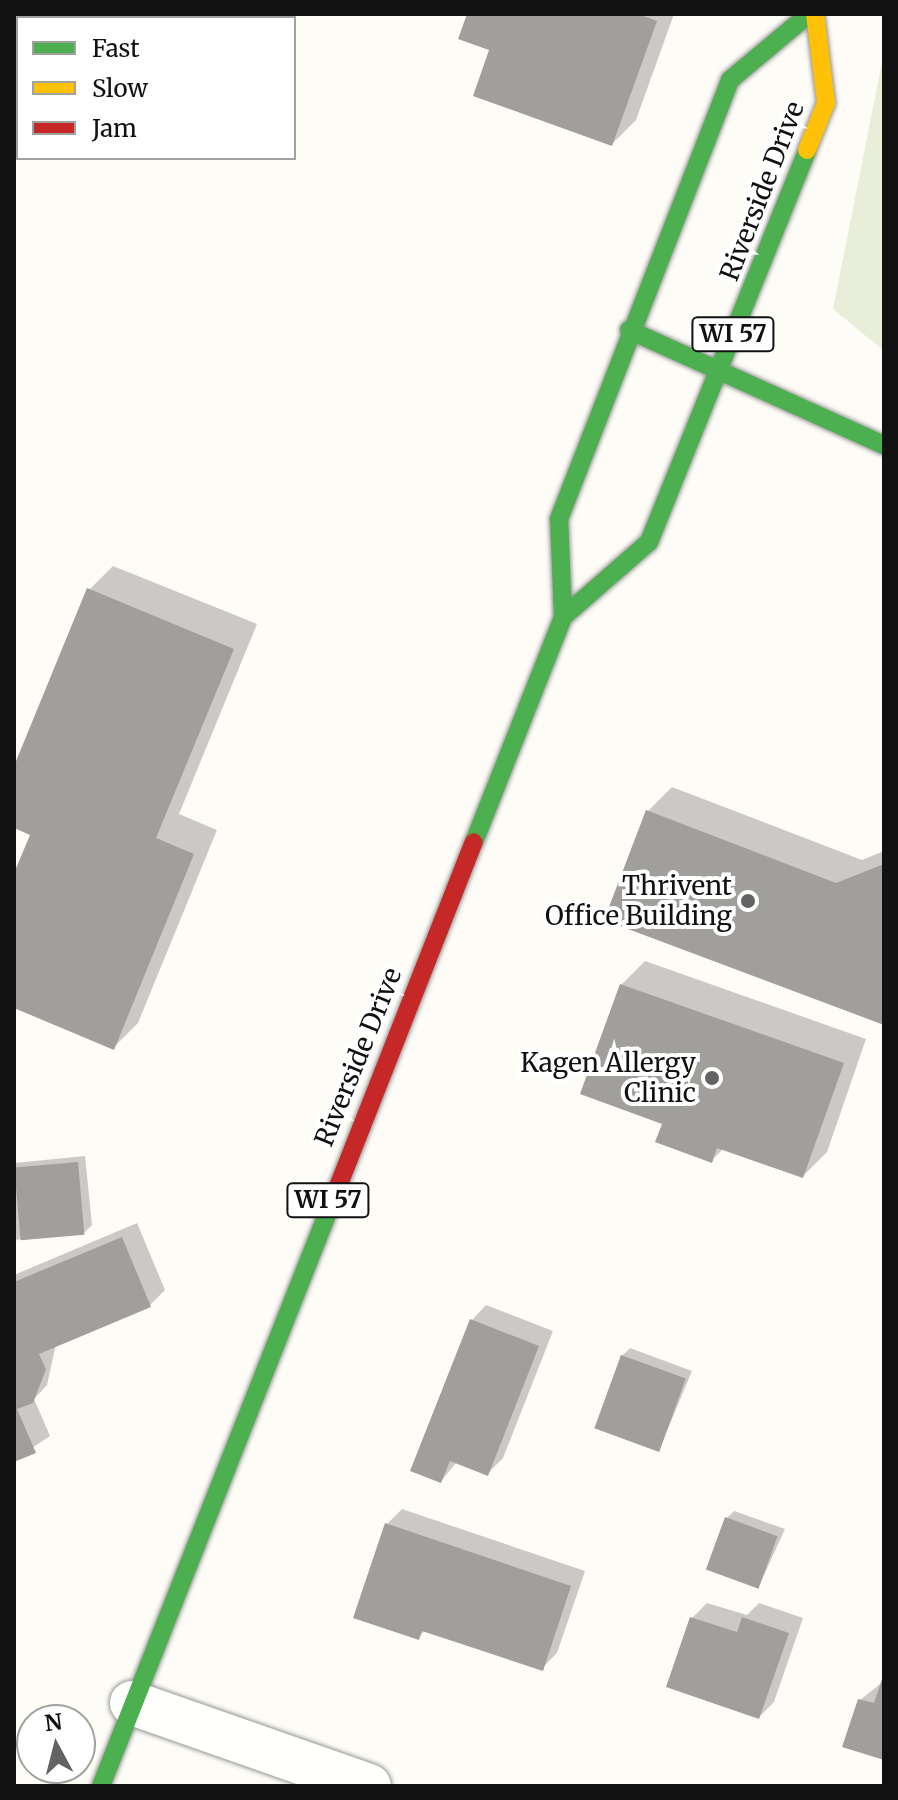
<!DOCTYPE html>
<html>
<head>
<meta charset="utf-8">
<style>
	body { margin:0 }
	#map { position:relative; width:898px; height:1800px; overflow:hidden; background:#fdfcf7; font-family:Merriweather,serif }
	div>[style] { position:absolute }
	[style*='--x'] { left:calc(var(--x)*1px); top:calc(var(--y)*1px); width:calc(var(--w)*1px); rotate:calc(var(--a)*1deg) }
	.cemetery>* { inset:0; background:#e9eedb }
	.shadow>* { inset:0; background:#0003 }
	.building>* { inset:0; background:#a19f9c; transform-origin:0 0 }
	.roads { filter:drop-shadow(0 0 2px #979795) drop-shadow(0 0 2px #979795) }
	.street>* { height:44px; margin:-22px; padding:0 22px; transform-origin:22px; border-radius:22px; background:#fffffe }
	.fast>* { height:18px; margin:-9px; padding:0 9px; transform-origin:9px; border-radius:9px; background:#4caf50 }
	.slow>* { height:18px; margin:-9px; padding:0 9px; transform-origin:9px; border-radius:9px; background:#ffc107 }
	.jam>* { height:18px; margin:-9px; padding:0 9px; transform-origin:9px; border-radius:9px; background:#c62828 }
	.dots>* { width:22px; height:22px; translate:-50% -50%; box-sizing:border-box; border:4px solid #fff; border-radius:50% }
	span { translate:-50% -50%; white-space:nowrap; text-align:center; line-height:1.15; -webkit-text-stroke:8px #fff; paint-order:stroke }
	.shield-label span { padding:2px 6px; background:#fff; border:2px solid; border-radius:6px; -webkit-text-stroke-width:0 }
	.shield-label { font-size:24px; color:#111; font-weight:700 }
	.street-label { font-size:26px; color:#111 }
	.poi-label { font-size:26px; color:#111 }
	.right { translate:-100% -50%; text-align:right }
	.frame { position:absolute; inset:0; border:16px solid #111; pointer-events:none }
	.legend { position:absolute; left:16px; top:16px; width:280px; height:144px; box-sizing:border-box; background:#fff; border:2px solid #a0a0a0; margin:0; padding:10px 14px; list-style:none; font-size:24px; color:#111 }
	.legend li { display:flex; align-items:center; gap:16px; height:40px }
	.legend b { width:40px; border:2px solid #a0a0a0 }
	.north { position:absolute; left:16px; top:1704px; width:80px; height:80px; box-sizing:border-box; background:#fff; border:2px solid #a0a0a0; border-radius:50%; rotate:353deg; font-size:22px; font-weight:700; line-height:32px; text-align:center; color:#111 }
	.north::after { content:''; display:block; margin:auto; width:28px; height:36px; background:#646362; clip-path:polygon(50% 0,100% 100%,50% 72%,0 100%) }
</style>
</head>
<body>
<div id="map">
	<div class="cemetery">
		<i style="clip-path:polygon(884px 52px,884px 351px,833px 309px)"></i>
	</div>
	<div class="shadow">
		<i style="clip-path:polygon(469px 14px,674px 14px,636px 120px,612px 144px,492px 49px)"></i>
		<i style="clip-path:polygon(113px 566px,257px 624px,179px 814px,217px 830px,138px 1023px,114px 1047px,14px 1006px,14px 878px,33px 834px,14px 826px,14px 771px,89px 590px)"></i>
		<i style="clip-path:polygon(672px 787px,862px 860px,884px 851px,884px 1023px,648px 811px)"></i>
		<i style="clip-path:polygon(645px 961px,866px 1039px,827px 1152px,803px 1176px,724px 1148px,712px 1160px,665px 1122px,621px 985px)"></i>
		<i style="clip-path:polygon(85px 1156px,92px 1225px,84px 1233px,14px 1240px,14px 1163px)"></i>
		<i style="clip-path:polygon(137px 1223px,165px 1290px,150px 1305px,56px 1344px,47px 1385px,34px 1399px,50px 1436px,14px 1460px,14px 1275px)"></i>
		<i style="clip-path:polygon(486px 1305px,553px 1331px,503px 1458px,488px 1473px,457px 1462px,441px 1481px,472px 1320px)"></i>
		<i style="clip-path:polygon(630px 1348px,692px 1371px,659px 1450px,622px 1356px)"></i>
		<i style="clip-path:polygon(402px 1509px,585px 1571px,557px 1653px,542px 1668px,426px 1630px,418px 1637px,387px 1524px)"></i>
		<i style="clip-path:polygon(734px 1511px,785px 1529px,759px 1586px,727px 1518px)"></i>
		<i style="clip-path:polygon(707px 1603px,747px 1615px,759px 1603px,803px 1618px,774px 1702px,759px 1717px,692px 1618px)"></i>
		<i style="clip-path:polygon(884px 1681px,884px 1758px,860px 1700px)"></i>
	</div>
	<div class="building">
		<i style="clip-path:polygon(467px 14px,638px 14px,657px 21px,612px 146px,473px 96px,489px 50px,458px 39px)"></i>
		<i style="clip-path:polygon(87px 588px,234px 649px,156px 838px,194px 854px,114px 1050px,14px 1008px,14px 873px,30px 835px,14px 828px,14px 766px)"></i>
		<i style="clip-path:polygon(646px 810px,836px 883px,884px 864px,884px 1025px,604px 920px)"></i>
		<i style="clip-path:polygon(620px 984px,844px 1063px,803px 1178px,717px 1148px,712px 1163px,655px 1142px,662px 1124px,580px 1094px)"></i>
		<i style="left:78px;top:1162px;width:73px;height:64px;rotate:85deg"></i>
		<i style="clip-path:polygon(122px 1237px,151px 1307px,39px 1354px,46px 1369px,33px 1403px,17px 1409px,36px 1453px,14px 1462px,14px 1282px)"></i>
		<i style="clip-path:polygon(470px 1319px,539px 1346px,488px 1476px,450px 1461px,441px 1483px,410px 1471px)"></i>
		<i style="left:621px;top:1355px;width:69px;height:78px;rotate:20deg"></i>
		<i style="left:725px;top:1517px;width:56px;height:56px;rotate:20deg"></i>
		<i style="clip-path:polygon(385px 1523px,571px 1586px,543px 1671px,422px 1631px,419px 1640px,353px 1618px)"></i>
		<i style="clip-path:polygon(690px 1617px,737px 1632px,742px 1617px,789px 1633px,759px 1719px,666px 1687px)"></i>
		<i style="clip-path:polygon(883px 1676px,884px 1676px,884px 1760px,842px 1747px,858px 1699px,874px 1703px)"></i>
	</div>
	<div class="roads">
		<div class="street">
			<i style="--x:132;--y:1703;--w:251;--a:19.3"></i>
		</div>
		<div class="fast">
			<i style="--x:629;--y:330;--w:280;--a:24.3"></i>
			<i style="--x:563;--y:617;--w:114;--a:-41.1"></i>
			<i style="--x:649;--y:542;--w:423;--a:-68"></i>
			<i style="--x:474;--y:842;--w:242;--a:-68.4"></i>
			<i style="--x:563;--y:617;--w:98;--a:-92.3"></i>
			<i style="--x:559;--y:519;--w:471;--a:-68.7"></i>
			<i style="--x:730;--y:80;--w:103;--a:-39.9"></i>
			<i style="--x:101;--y:1786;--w:623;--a:-68.42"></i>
		</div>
		<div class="slow">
			<i style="--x:807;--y:150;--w:51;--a:-68"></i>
			<i style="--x:826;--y:103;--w:90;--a:-97"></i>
		</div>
		<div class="jam">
			<i style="--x:330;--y:1207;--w:392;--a:-68.5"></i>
		</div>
	</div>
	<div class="dots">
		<i style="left:748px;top:901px;background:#646362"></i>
		<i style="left:712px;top:1078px;background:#646362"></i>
	</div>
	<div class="shield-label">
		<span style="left:733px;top:334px">WI 57</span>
		<span style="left:328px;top:1200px">WI 57</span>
	</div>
	<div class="street-label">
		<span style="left:762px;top:191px;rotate:-69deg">Riverside Drive</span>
		<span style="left:358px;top:1057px;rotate:-68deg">Riverside Drive</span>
	</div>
	<div class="poi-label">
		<span class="right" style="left:732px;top:901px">Thrivent<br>Office Building</span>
		<span class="right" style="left:696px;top:1078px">Kagen Allergy<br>Clinic</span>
	</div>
	<div class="frame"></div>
	<ul class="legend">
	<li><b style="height:10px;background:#4caf50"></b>Fast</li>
	<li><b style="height:10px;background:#ffc107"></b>Slow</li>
	<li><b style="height:10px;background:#c62828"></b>Jam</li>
	</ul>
	<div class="north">N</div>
</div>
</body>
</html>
